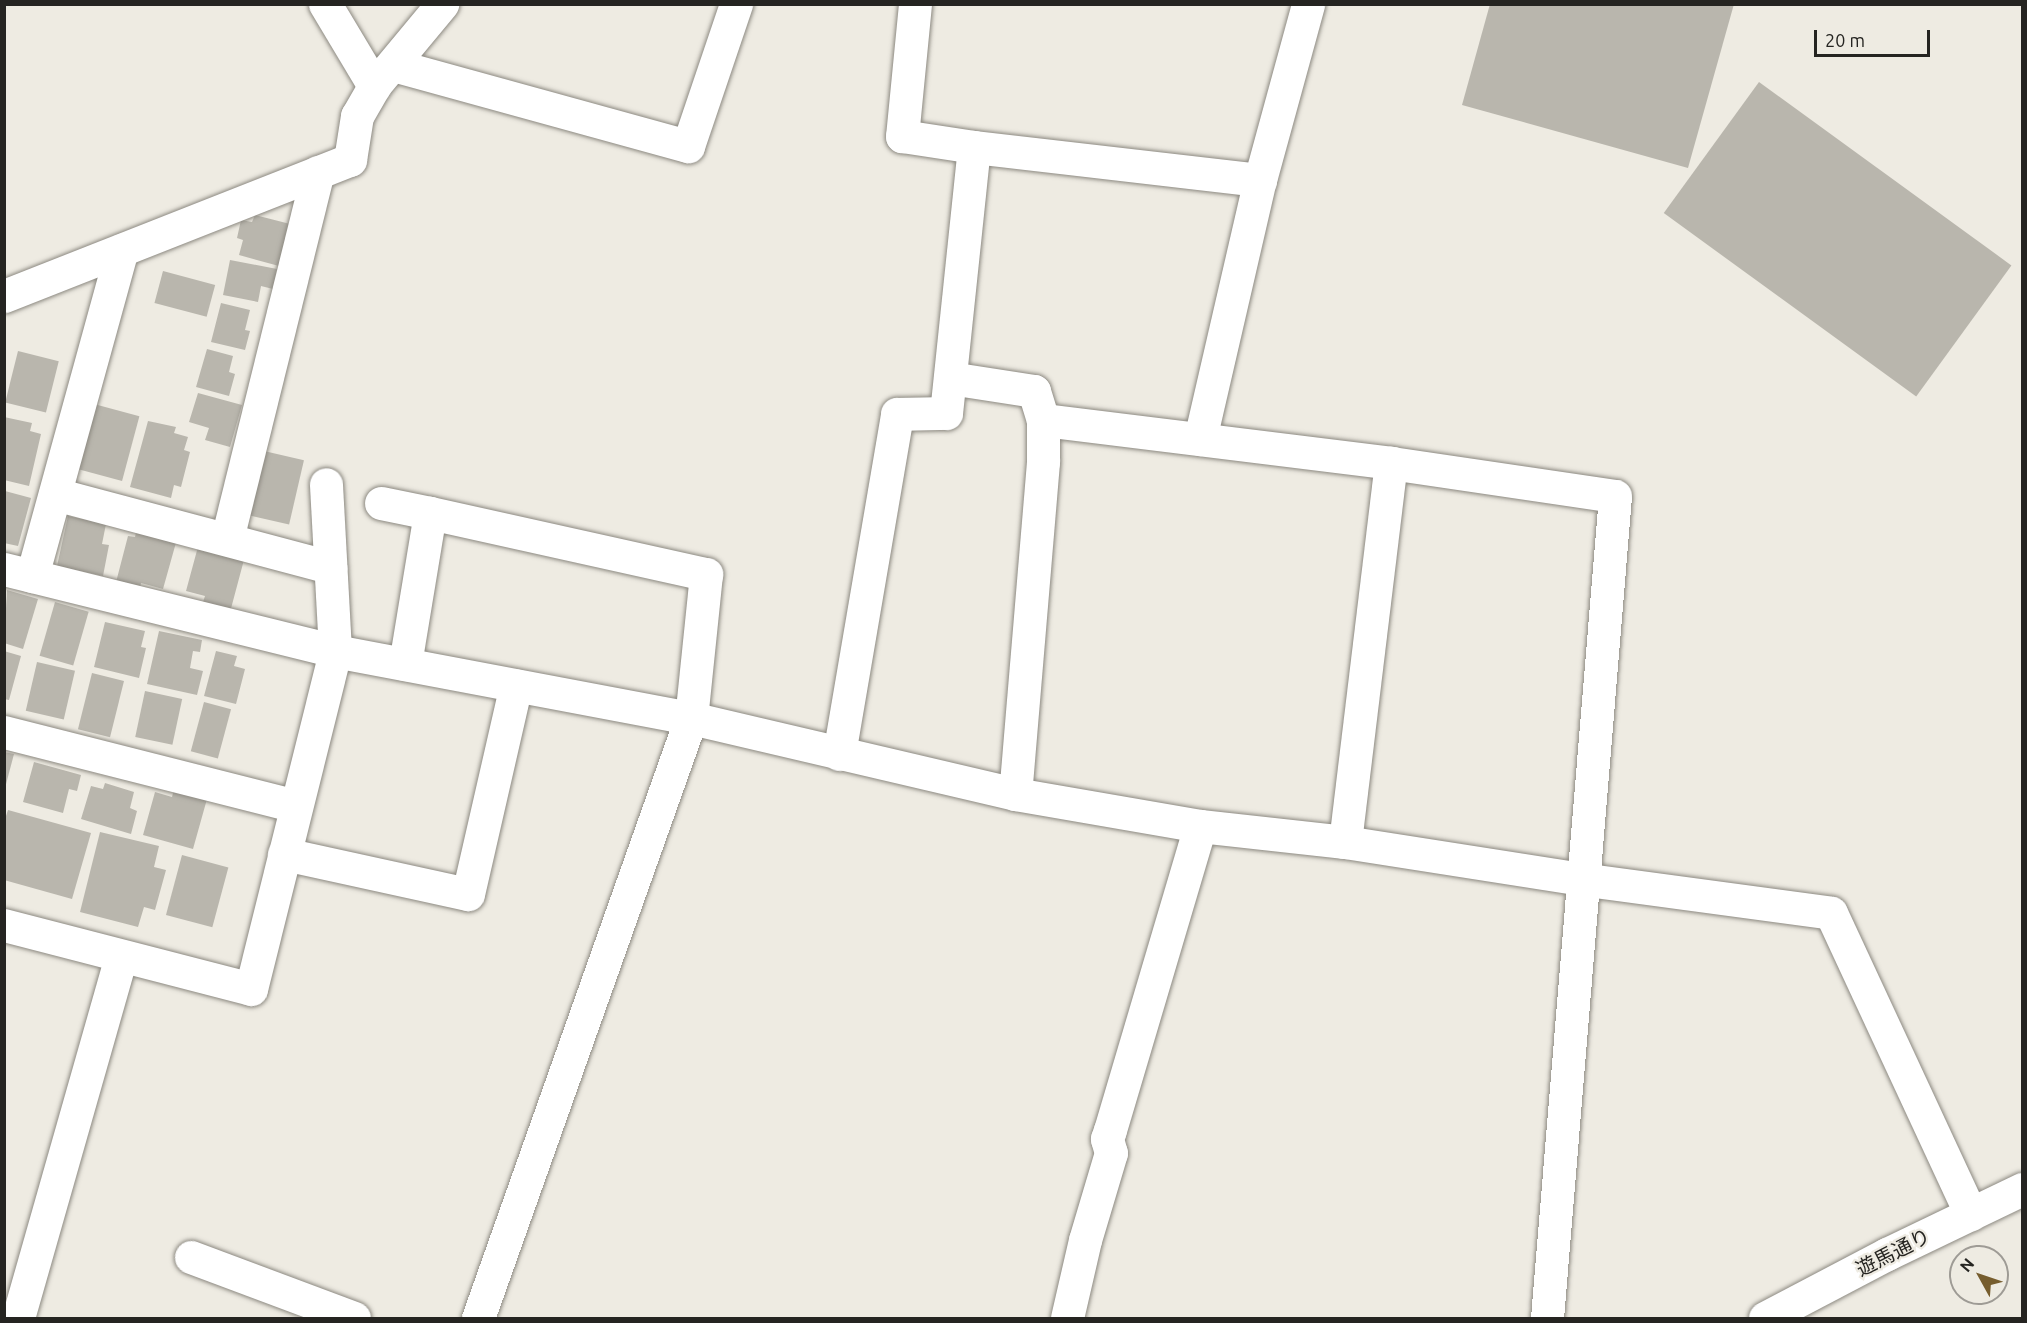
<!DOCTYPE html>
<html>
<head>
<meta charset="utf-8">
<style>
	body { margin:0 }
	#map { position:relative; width:2027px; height:1323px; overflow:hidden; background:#eeebe2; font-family:Ubuntu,"Noto Sans JP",sans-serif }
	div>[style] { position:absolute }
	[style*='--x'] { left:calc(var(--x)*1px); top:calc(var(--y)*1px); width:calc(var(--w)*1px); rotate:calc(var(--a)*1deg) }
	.building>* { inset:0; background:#b9b6ad; transform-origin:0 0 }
	.roads { filter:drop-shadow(0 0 2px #8c8981) drop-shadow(0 0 2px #8c8981) }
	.minor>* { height:33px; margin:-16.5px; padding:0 16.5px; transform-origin:16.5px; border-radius:16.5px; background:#fff }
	span { translate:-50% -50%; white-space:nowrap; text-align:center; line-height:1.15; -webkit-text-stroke:4.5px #eeebe2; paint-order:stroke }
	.street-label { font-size:20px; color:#252421 }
	.frame { position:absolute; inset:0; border:6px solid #252421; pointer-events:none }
	.north { position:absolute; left:1949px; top:1245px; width:60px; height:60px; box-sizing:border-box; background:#eeebe2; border:2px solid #9e9b95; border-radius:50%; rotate:310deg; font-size:16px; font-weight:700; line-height:24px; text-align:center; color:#252421 }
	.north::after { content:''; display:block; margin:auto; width:21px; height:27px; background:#765d2e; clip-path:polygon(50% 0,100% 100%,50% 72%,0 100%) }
	.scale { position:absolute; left:1814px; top:30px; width:116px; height:27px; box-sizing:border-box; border:3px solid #252421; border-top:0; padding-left:8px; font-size:18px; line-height:21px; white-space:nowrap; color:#252421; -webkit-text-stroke:4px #eeebe2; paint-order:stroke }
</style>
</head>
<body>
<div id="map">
	<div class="building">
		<i style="clip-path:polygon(1490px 4px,1734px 4px,1688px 168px,1462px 105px)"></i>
		<i style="left:1759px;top:82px;width:312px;height:162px;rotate:36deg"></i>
		<i style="clip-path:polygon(255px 215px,294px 225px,279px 266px,239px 255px,243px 240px,237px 238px,241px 220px,252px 222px)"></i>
		<i style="clip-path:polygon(230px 260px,277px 269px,273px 289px,261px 286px,258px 302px,223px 295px)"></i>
		<i style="left:163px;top:271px;width:54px;height:33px;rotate:15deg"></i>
		<i style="clip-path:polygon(221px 303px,250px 310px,245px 330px,250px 331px,245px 350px,211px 342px)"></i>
		<i style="clip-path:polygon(207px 349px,233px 356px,229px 372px,235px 374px,229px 396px,196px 387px)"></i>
		<i style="left:18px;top:351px;width:42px;height:53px;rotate:14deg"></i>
		<i style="clip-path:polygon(198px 393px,242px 405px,230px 447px,205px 440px,209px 428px,189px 422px)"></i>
		<i style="left:94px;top:404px;width:47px;height:67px;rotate:15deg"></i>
		<i style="clip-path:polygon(4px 417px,32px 423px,30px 431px,41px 434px,29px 486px,4px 480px)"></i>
		<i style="clip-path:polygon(148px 421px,176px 427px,174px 433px,188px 437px,184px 450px,190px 452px,181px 487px,174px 485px,171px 498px,130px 487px)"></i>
		<i style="left:264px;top:451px;width:41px;height:66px;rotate:13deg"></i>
		<i style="clip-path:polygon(5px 491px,31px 498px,18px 546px,4px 543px)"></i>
		<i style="clip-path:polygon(68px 516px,106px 524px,102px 544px,109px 545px,103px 576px,57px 566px)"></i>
		<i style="clip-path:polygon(137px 528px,177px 539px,163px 589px,141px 583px,139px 592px,115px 586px,128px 536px,135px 537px)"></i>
		<i style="clip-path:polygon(199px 543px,245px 556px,229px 616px,201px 608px,205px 596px,186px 591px)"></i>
		<i style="clip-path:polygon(7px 590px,38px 599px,23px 649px,4px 643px)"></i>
		<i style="left:55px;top:602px;width:35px;height:56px;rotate:16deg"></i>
		<i style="clip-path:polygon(105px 622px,145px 631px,141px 647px,146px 648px,139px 678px,94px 667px)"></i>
		<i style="clip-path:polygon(159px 631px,202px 640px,200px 652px,193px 651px,190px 668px,203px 671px,197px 695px,147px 684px)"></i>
		<i style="clip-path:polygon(4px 651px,21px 656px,9px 700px,4px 699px)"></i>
		<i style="clip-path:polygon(216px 651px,237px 656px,234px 666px,245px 669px,236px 704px,204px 696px)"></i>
		<i style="left:37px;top:662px;width:39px;height:50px;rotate:13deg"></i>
		<i style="left:92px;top:673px;width:33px;height:58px;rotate:14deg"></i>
		<i style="left:145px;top:691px;width:38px;height:47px;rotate:12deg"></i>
		<i style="left:204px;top:702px;width:28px;height:51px;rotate:15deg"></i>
		<i style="clip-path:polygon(4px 752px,14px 754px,5px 788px,4px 787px)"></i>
		<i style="clip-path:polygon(34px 762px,81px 775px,77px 791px,69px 789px,63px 813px,23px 802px)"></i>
		<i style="clip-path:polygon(105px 783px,134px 792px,130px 808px,137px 811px,131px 834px,81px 819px,91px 786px,103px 789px)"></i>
		<i style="clip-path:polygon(174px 789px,207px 799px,193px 849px,143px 835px,155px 792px,172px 797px)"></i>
		<i style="clip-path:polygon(8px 810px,91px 833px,72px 899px,4px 880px,4px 822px)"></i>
		<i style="clip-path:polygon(100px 832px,159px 846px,154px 867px,166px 870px,155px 910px,144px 907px,138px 927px,80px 912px)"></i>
		<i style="left:182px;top:855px;width:48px;height:62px;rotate:15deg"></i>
	</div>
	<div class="roads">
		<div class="minor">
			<i style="--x:325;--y:4;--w:96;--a:59.1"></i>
			<i style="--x:915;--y:4;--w:133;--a:95.6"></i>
			<i style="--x:902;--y:136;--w:73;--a:8.7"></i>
			<i style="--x:974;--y:147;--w:288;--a:6.6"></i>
			<i style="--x:393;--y:65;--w:306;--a:15.4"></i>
			<i style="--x:688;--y:146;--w:150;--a:-71.3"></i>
			<i style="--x:4;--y:296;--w:372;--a:-21.5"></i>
			<i style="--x:350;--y:160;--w:45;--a:-81"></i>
			<i style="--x:357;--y:116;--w:34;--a:-60"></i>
			<i style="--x:374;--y:86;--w:107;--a:-50.3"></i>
			<i style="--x:950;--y:378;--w:85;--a:8.8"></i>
			<i style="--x:1034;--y:391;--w:30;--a:73"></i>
			<i style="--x:1043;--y:420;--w:42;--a:90"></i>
			<i style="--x:1043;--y:462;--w:333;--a:94.8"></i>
			<i style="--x:1043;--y:420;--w:351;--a:7"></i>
			<i style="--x:1391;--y:463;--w:226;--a:8.4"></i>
			<i style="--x:1615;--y:496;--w:825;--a:94.73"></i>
			<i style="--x:1200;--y:439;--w:266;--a:-77"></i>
			<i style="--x:1260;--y:180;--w:182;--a:-74.7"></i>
			<i style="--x:55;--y:494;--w:285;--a:14.9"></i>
			<i style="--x:381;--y:503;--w:50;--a:11.5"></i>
			<i style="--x:227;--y:539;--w:378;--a:-76.1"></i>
			<i style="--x:4;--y:569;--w:341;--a:13.9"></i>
			<i style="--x:335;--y:651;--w:362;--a:10.7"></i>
			<i style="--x:691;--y:718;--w:333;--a:13.2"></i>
			<i style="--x:1015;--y:794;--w:188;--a:9.8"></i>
			<i style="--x:1200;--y:826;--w:146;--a:6.3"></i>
			<i style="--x:1345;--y:842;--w:239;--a:8.9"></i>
			<i style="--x:1581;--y:879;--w:252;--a:7.7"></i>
			<i style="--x:1831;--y:913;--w:332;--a:65.1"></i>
			<i style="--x:32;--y:576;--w:338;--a:-74.6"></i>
			<i style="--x:405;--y:664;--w:153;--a:-80.6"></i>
			<i style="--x:430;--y:513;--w:283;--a:12.5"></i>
			<i style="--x:706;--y:574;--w:145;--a:95.9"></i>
			<i style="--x:691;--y:718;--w:637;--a:109.54"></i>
			<i style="--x:4;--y:732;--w:301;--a:14.2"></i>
			<i style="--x:839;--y:754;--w:345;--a:-80.3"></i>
			<i style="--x:897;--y:414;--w:49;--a:-1.2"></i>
			<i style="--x:946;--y:413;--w:267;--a:-84"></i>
			<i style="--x:1345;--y:842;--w:382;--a:-83.1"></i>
			<i style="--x:284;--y:854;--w:188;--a:12.3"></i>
			<i style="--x:468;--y:894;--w:214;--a:-77.1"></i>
			<i style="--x:4;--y:925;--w:255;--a:14.5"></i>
			<i style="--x:251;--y:989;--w:348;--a:-76"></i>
			<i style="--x:335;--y:651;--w:167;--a:-93.1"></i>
			<i style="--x:191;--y:1257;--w:174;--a:20.5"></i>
			<i style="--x:18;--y:1318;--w:375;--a:-74.1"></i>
			<i style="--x:1067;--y:1318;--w:80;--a:-77"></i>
			<i style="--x:1085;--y:1240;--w:91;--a:-73.4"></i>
			<i style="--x:1111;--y:1153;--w:15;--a:-106"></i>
			<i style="--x:1107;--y:1139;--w:9;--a:-72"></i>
			<i style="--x:1110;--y:1130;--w:317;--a:-73.5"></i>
			<i style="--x:1765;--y:1318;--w:138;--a:-27.7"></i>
			<i style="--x:1887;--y:1254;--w:150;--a:-25.7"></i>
		</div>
	</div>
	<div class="street-label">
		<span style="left:1893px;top:1252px;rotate:-27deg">遊馬通り</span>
	</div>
	<div class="frame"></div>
	<div class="north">N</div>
	<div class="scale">20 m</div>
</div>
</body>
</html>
